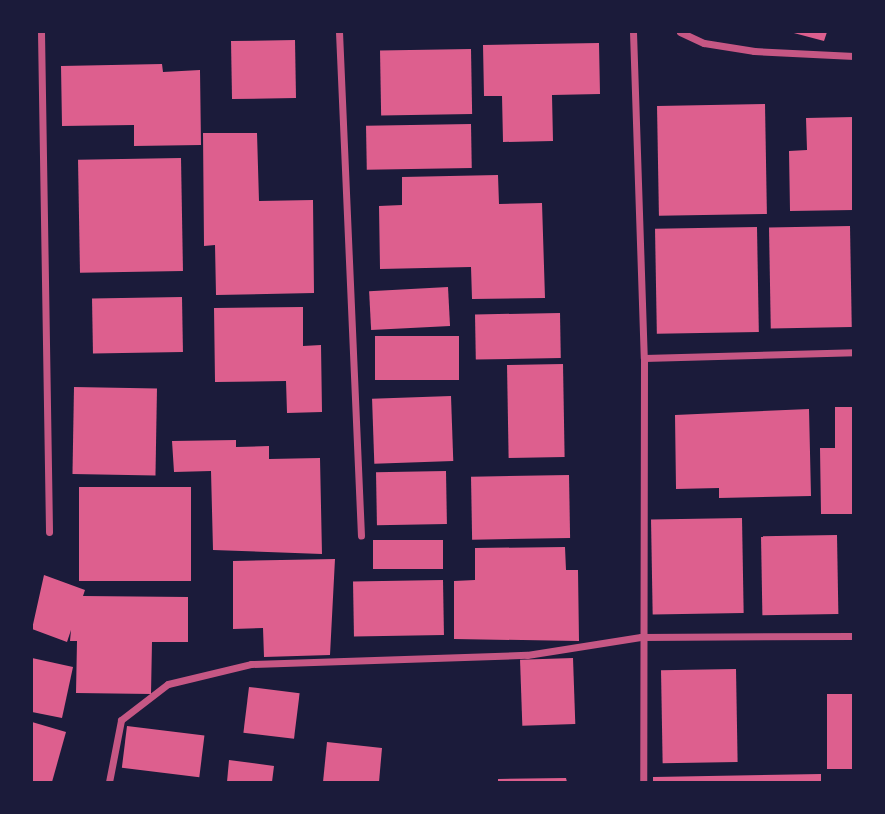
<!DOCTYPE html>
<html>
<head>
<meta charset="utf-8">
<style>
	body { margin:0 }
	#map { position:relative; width:885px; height:814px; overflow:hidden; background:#1b1b3a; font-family:"Asap Condensed",sans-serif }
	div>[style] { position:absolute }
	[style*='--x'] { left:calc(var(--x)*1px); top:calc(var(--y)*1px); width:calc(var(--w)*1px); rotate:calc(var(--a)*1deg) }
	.building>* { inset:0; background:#dd5f8e; transform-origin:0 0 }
	.minor>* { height:7px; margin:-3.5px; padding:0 3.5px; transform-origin:3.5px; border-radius:3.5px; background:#c65784 }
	span { translate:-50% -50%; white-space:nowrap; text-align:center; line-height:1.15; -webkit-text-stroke:6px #1b1b3a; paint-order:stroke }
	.frame { position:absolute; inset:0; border:33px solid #1b1b3a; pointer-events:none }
</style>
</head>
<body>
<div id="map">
	<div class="building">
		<i style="clip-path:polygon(790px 32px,827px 32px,824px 41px)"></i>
		<i style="left:295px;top:40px;width:58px;height:64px;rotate:89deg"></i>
		<i style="clip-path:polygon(599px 43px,600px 94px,552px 95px,553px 141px,503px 142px,502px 96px,484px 96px,483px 45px)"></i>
		<i style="left:471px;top:49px;width:65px;height:91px;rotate:89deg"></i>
		<i style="clip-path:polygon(162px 64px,163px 72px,200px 70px,201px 145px,134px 146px,134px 125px,62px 126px,61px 66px)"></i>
		<i style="left:765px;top:104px;width:110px;height:108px;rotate:89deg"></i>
		<i style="clip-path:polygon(854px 117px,854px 210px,790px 211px,789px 151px,807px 150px,806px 118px)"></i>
		<i style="left:471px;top:124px;width:44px;height:105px;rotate:89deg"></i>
		<i style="clip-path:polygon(203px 133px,257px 133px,259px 201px,313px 200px,314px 293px,216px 295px,215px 245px,204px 246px)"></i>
		<i style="left:181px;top:158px;width:113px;height:103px;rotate:89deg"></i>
		<i style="clip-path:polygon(498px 175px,499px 204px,542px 203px,545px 298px,472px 299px,471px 267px,380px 269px,379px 206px,402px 205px,402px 177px)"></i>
		<i style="left:850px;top:226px;width:101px;height:81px;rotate:89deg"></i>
		<i style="left:757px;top:227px;width:105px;height:102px;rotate:89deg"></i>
		<i style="left:448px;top:287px;width:39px;height:79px;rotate:87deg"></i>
		<i style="left:182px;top:297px;width:55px;height:90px;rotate:89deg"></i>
		<i style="clip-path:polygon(303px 307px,303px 346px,321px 345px,322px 412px,287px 413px,286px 381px,215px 382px,214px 308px)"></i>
		<i style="left:560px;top:313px;width:45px;height:85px;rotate:89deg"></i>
		<i style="left:459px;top:336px;width:44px;height:84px;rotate:90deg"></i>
		<i style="left:563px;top:364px;width:93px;height:56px;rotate:89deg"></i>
		<i style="left:74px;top:387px;width:83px;height:87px;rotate:1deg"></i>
		<i style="left:451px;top:396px;width:65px;height:79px;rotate:88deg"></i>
		<i style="clip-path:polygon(835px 407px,854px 407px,854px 514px,821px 514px,820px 448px,835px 448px)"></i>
		<i style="clip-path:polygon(809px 409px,811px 496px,719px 498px,719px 488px,676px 489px,675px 415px)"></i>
		<i style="clip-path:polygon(236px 440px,236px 447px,269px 446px,269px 459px,320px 458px,322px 554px,213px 550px,211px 471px,174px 472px,172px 441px)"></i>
		<i style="left:446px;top:471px;width:53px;height:70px;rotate:89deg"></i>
		<i style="left:569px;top:475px;width:63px;height:98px;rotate:89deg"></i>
		<i style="left:191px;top:487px;width:94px;height:112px;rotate:90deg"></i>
		<i style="left:742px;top:518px;width:95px;height:91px;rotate:89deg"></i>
		<i style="left:837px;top:535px;width:79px;height:76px;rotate:89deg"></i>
		<i style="left:443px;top:540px;width:29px;height:70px;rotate:90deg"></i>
		<i style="clip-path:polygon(565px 547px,566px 570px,578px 570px,579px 641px,454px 639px,454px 581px,475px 580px,475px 548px)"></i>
		<i style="clip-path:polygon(335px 559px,330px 655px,264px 657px,263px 628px,233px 629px,233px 561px)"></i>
		<i style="clip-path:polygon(44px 575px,85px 590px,83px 596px,188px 597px,188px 642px,152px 642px,151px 694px,76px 693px,77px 641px,70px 641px,71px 630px,67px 642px,32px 629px)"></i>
		<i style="left:443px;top:580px;width:55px;height:90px;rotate:89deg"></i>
		<i style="clip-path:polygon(32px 658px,73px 667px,62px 718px,32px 712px)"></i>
		<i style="left:573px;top:658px;width:66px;height:53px;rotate:88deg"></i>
		<i style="left:736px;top:669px;width:93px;height:75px;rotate:89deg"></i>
		<i style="left:249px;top:687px;width:51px;height:46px;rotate:7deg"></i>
		<i style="left:854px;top:694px;width:75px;height:27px;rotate:90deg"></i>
		<i style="clip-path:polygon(32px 722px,66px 732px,52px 782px,32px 782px)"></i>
		<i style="left:127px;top:726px;width:78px;height:42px;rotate:7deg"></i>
		<i style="clip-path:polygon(327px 742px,382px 748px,379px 782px,323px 782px)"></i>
		<i style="clip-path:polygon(229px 760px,274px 766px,272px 782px,227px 782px)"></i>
		<i style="clip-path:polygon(821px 774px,821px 782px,653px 782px,653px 777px)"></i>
		<i style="clip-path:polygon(566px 778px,567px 782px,498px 782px,498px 779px)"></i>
	</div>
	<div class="minor">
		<i style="--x:41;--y:32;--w:500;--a:89.08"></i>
		<i style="--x:339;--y:32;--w:504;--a:87.5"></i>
		<i style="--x:633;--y:32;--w:326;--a:88.1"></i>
		<i style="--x:644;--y:358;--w:424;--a:90.1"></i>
		<i style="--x:680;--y:32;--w:26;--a:25"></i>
		<i style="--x:704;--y:43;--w:51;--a:9.1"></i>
		<i style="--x:754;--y:51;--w:100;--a:2.9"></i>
		<i style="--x:644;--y:358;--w:210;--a:-1.6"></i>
		<i style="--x:109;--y:782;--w:63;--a:-79"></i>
		<i style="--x:121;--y:720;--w:59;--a:-37.5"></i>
		<i style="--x:168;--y:684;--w:85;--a:-13.5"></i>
		<i style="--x:251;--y:664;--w:276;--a:-1.9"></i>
		<i style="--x:527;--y:655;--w:115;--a:-9"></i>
		<i style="--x:641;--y:637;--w:213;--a:-0.3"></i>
	</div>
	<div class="frame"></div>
</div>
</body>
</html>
